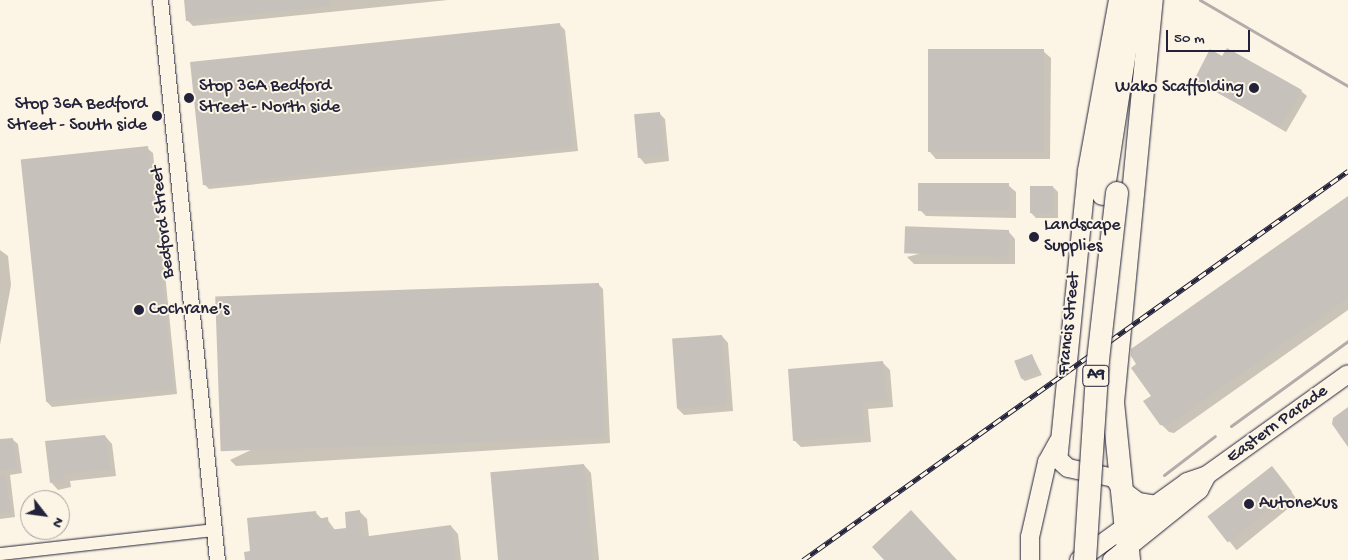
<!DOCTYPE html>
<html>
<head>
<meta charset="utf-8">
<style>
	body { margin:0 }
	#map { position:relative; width:1348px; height:560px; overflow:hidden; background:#fcf5e5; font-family:"Gochi Hand",sans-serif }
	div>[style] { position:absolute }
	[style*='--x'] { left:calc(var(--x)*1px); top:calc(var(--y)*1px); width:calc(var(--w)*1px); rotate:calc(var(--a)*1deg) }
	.shadow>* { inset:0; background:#0003; transform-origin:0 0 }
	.stream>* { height:3px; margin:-1.5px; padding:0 1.5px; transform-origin:1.5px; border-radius:1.5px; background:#b2adab }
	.building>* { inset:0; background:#c6c1bb; transform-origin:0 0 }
	.roads { filter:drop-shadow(0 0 1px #22223b) drop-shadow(0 0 1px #22223b) }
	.minor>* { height:12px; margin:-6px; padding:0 6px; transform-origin:6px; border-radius:6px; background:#fcf5e5 }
	.tertiary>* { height:15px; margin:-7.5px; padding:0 7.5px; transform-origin:7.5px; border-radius:7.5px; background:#fcf5e5 }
	.secondary>* { height:18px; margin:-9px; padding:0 9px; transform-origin:9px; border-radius:9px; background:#fcf5e5 }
	.motorway>* { height:22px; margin:-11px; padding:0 11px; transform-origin:11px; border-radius:11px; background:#fcf5e5 }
	.rail>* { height:5px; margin-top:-2.5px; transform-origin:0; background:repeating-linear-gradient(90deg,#fcf5e5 0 9px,#22223b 0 18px); box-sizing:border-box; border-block:1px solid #22223b }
	.bridges { filter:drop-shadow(0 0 1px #22223b) drop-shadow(0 0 1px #22223b) }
	.motorway-bridge>* { height:22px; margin:-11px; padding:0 11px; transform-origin:11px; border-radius:11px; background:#fcf5e5 }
	.dots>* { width:14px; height:14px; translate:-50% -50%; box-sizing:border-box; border:2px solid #fcf5e5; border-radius:50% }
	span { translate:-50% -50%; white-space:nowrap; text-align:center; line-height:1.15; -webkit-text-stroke:4px #fcf5e5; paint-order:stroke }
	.shield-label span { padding:1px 4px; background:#fcf5e5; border:1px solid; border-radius:4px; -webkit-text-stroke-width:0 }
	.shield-label { font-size:16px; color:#22223b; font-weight:700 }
	.poi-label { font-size:18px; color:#22223b }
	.left { translate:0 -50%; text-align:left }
	.right { translate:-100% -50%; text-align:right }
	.street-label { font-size:18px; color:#22223b }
	.north { position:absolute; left:20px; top:490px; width:50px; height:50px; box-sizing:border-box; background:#fcf5e5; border:1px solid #a5a1a1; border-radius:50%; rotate:120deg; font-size:14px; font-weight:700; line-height:20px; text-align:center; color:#22223b }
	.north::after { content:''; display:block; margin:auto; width:18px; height:22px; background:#22223b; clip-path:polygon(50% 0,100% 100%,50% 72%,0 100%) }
	.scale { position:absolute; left:1166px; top:30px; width:84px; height:22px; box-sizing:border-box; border:2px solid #22223b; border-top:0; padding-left:6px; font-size:15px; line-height:18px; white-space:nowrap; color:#22223b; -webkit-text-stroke:4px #fcf5e5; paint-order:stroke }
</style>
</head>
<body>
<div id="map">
	<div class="shadow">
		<i style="clip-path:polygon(185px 0,448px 0,193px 26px,187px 20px)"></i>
		<i style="clip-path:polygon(560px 25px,565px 30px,578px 151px,209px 189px,204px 184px)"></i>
		<i style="clip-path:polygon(1043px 51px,1051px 58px,1050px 159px,936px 159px,929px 151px)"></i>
		<i style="clip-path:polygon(1195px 79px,1301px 91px,1307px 96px,1286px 132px)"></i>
		<i style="clip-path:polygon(659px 113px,665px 119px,669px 161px,645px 164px,640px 158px)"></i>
		<i style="clip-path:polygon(147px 148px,153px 153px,177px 394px,52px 407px,47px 402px)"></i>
		<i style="clip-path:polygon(1008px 185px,1016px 192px,1016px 218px,926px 216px,919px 209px)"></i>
		<i style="clip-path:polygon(1053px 187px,1058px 192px,1058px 218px,1036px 218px,1031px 213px)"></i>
		<i style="clip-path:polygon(1348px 197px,1348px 310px,1174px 433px,1169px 432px,1161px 424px,1152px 396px)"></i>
		<i style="clip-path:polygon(1008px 231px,1015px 239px,1015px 264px,914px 264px,907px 257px)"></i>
		<i style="clip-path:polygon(0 250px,8px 256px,11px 285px,0 345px)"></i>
		<i style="clip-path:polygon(598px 284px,603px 289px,610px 443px,236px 466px,230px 460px)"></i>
		<i style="clip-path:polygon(722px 336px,728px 343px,733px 411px,684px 415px,677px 408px)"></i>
		<i style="clip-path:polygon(1032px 355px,1042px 375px,1025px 381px,1021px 378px)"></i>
		<i style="clip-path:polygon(883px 363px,890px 370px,893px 407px,868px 409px,871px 442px,801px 447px,794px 440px)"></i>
		<i style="clip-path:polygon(105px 436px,112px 444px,116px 476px,70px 481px,71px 487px,58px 490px,51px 482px)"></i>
		<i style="clip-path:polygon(12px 439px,18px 444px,22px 473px,10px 475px,15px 517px,0 519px,0 441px)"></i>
		<i style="clip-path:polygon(584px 465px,591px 473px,599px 560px,500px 560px)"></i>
		<i style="left:1271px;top:467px;width:43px;height:79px;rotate:51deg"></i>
		<i style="clip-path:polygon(359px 511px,367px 519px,369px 537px,451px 526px,458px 534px,461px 560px,246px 560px,252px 552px,315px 512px,322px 519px,327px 519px,335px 530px,348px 529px)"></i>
	</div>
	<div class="stream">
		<i style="--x:1200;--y:0;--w:171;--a:30.2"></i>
		<i style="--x:1231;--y:426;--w:145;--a:-36"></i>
		<i style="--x:1164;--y:475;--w:64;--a:-37.4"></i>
	</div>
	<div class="building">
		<i style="clip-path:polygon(184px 0,330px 0,330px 6px,186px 21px)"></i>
		<i style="left:560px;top:23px;width:124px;height:372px;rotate:84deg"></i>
		<i style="clip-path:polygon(1227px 48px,1302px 90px,1280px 127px,1194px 80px,1210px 49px,1222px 56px)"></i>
		<i style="left:928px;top:49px;width:116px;height:103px"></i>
		<i style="left:660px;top:112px;width:44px;height:26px;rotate:85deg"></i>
		<i style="left:148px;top:146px;width:244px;height:128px;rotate:84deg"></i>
		<i style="left:1009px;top:183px;width:28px;height:91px;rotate:90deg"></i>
		<i style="left:1030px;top:186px;width:23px;height:27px"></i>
		<i style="clip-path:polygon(1348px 196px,1348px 298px,1167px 426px,1160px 425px,1143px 401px,1151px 396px,1131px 368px,1136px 364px,1131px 356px,1131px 349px)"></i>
		<i style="left:1009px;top:230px;width:27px;height:104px;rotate:92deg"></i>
		<i style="left:599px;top:283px;width:155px;height:384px;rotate:88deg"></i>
		<i style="left:722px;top:335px;width:70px;height:50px;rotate:86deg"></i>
		<i style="left:1032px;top:354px;width:19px;height:19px;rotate:69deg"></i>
		<i style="clip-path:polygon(883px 361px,886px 400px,862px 402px,864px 435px,793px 441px,788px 369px)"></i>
		<i style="clip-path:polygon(1348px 407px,1348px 447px,1332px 424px,1333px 418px)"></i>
		<i style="clip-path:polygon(105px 435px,110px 469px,63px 474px,64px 480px,50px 483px,45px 441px)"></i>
		<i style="clip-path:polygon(13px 438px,17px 468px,0 471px,0 439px)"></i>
		<i style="left:584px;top:464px;width:96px;height:94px;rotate:85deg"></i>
		<i style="left:1272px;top:466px;width:33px;height:82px;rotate:52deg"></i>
		<i style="clip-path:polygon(0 475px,5px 475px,11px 512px,0 513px)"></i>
		<i style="clip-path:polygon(360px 510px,362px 537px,451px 525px,455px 560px,245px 560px,244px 552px,250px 551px,247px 518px,316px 511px,317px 519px,328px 517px,329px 530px,346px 528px,345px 512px)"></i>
		<i style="clip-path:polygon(911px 510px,957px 560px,884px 560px,872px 547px)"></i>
	</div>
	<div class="roads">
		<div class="minor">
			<i style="--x:0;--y:554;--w:215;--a:-6.4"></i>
		</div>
		<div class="tertiary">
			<i style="--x:160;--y:0;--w:563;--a:84.19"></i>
		</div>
		<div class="secondary">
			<i style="--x:1118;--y:0;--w:174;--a:100.3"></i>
			<i style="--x:1087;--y:171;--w:289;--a:95.7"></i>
			<i style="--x:1058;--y:459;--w:13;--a:42"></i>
			<i style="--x:1068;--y:468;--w:47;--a:12.3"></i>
			<i style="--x:1114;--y:478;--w:14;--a:56"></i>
			<i style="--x:1122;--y:490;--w:20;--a:37"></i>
			<i style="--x:1138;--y:502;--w:20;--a:9"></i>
			<i style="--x:1030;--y:560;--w:23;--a:-90"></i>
			<i style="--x:1030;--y:537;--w:77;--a:-77.2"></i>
			<i style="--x:1047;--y:462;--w:23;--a:-61"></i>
			<i style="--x:1079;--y:560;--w:133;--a:-35.8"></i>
			<i style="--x:1187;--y:482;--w:21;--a:-19"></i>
			<i style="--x:1207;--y:475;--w:173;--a:-35.6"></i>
			<i style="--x:1112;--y:560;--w:112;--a:-38.8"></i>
			<i style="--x:1199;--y:490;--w:17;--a:-62"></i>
		</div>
		<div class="motorway">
			<i style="--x:1103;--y:194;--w:196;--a:-81.2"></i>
			<i style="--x:1129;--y:560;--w:159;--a:-95.8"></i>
			<i style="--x:1113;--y:402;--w:404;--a:-84.5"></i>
		</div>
	</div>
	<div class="rail">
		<i style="--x:803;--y:560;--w:670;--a:-35.52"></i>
	</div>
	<div class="bridges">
		<div class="motorway-bridge">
			<i style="--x:1085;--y:560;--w:200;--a:-86.3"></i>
			<i style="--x:1098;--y:360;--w:168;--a:-83.5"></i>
		</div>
	</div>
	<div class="dots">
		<i style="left:1254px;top:88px;background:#22223b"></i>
		<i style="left:189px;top:98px;background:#22223b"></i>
		<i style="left:157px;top:116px;background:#22223b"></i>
		<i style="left:1034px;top:237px;background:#22223b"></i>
		<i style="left:139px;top:310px;background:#22223b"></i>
		<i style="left:1249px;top:504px;background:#22223b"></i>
	</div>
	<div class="shield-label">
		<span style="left:1096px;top:376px">A9</span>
	</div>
	<div class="poi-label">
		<span class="left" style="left:199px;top:98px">Stop 36A Bedford<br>Street - North side</span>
		<span class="right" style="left:1244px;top:88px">Wako Scaffolding</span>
		<span class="right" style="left:147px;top:116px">Stop 36A Bedford<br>Street - South side</span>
		<span class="left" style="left:1044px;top:237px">Landscape<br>Supplies</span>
		<span class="left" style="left:149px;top:310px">Cochrane's</span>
		<span class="left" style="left:1259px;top:504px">Autonexus</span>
	</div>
	<div class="street-label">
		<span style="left:164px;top:222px;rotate:-96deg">Bedford Street</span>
		<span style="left:1070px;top:324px;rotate:-84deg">Francis Street</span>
		<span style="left:1278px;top:425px;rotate:-36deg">Eastern Parade</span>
	</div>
	<div class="north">N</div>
	<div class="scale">50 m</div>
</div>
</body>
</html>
